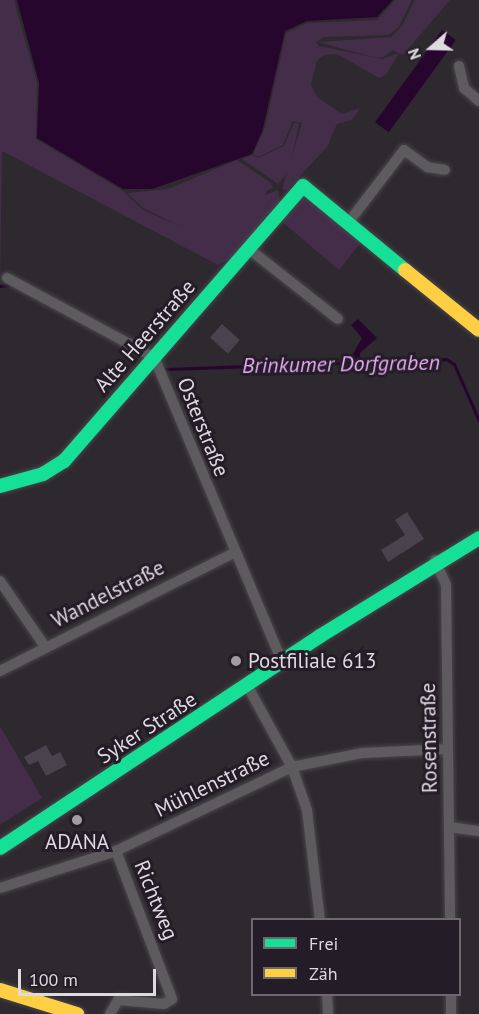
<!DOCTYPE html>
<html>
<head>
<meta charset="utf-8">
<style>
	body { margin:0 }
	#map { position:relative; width:479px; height:1014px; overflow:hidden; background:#2d292e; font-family:"PT Sans",sans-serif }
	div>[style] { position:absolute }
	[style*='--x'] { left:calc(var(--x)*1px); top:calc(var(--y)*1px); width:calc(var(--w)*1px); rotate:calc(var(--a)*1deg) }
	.green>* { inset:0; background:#432d49 }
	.water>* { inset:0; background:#27062e; transform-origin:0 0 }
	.stream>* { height:3px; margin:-1.5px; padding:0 1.5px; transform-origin:1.5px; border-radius:1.5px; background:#27062e }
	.building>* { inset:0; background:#4a424c; transform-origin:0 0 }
	.roads { filter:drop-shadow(0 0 2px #49464a) drop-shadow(0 0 2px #49464a) }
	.street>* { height:10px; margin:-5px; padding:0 5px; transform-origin:5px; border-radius:5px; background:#5d5b5d }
	.fast>* { height:14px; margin:-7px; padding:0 7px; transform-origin:7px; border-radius:7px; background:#16e098 }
	.slow>* { height:14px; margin:-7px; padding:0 7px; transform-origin:7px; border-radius:7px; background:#ffcf43 }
	.dots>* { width:16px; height:16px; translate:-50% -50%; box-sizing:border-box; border:3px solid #241d27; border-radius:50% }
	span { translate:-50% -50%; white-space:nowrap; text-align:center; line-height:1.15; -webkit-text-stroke:6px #241d27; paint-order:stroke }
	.street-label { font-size:21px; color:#dfd9e0 }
	.poi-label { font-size:21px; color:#dfd9e0 }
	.left { translate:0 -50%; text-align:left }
	.water-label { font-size:22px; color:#e2a8f2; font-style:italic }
	.legend { position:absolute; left:251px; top:918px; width:210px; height:78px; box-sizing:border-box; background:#241d27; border:2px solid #6f6871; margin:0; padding:8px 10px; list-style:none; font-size:18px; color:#dfd9e0 }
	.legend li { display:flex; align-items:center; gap:12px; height:30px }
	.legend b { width:30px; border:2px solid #6f6871 }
	.north { position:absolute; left:401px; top:18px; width:60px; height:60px; -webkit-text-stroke:4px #241d27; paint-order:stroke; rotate:250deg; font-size:16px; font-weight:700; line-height:24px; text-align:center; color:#dfd9e0 }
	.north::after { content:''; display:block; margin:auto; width:21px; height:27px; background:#dfd9e0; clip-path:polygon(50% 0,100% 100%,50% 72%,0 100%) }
	.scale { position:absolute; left:18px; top:969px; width:138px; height:27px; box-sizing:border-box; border:3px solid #dfd9e0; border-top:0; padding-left:8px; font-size:18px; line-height:21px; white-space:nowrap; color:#dfd9e0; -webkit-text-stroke:4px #241d27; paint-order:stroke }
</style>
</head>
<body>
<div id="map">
	<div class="green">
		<i style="clip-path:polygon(0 0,14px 0,37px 83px,36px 139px,122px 190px,143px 210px,182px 227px,143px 208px,127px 193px,168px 189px,237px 160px,271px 183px,273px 188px,268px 190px,265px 195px,278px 190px,280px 201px,235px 256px,218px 265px,2px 151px,0 290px)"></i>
		<i style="clip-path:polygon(395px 0,412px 0,399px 27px,389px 35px,324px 37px,316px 42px,319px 46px,382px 59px,399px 53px,386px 75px,379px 78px,337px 54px,324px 55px,317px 61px,311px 84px,317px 97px,342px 114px,360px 108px,352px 120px,337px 124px,327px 147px,287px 190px,282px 189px,302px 123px,293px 121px,283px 145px,258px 157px,253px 154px,265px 127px,286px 33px,307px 23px,377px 20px)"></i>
		<i style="clip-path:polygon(415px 0,450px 0,403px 55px,393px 50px,382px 58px,368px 56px,319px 42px,391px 37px,402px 26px)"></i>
		<i style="clip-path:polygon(294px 122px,299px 124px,289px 171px,278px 184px,242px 159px,252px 155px,258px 158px,284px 146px)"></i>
		<i style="clip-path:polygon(299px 197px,307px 197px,362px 241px,339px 270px,280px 220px)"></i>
		<i style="clip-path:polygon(0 726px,42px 798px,0 825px)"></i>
	</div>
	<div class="water">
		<i style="clip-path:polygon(17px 0,393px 0,377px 17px,307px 21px,285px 31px,262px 132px,252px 154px,152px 189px,123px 189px,37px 138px,39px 83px)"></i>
		<i style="left:442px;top:30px;width:17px;height:114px;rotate:36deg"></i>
		<i style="clip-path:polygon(358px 319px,377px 338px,360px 353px,360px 363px,347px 364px,362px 338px,351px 325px)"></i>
	</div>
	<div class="stream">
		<i style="--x:0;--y:286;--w:8;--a:-7"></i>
		<i style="--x:166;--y:369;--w:280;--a:-2"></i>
		<i style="--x:446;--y:359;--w:9;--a:32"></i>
		<i style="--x:454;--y:364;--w:62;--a:66.3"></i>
	</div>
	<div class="building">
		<i style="left:222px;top:324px;width:24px;height:18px;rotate:42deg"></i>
		<i style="clip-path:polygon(407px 512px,424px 539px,388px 562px,381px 550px,405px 535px,395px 520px)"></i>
		<i style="clip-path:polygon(46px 745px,52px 756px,60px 752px,67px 765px,46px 776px,38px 761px,29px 765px,24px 757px)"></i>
	</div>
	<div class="roads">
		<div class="street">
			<i style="--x:459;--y:66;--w:23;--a:77"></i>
			<i style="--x:464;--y:88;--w:20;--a:41"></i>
			<i style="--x:348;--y:223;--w:92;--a:-52.5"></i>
			<i style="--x:404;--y:150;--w:29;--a:36"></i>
			<i style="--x:427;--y:167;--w:18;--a:9"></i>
			<i style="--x:249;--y:249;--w:113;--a:38.2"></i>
			<i style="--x:7;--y:278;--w:167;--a:28.3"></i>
			<i style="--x:154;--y:357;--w:333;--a:67.2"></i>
			<i style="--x:435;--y:560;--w:27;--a:66"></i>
			<i style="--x:446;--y:585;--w:335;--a:89.3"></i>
			<i style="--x:0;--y:581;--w:81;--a:55.5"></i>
			<i style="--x:0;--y:671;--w:262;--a:-26.8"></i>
			<i style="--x:248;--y:687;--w:91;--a:61.2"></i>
			<i style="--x:292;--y:767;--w:46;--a:70.8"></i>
			<i style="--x:307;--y:810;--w:111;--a:83.3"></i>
			<i style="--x:449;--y:827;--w:30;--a:8"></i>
			<i style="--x:0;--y:888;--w:122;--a:-17.7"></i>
			<i style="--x:116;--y:851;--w:195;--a:-25.5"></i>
			<i style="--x:292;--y:767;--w:71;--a:-11.3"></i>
			<i style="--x:362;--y:753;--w:86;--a:-2.7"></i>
			<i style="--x:327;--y:994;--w:20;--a:87"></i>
			<i style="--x:451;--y:994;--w:20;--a:90"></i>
			<i style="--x:110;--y:1014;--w:16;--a:-60"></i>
			<i style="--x:118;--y:1000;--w:46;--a:5"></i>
			<i style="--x:164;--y:1004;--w:9;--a:-32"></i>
			<i style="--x:172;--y:999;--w:158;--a:-110.7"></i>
		</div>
		<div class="fast">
			<i style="--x:0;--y:486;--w:45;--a:-15.6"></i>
			<i style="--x:43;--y:474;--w:25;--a:-32"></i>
			<i style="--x:64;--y:461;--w:364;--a:-49"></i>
			<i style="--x:303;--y:186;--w:132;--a:39.5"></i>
			<i style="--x:0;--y:848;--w:384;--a:-33.5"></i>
			<i style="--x:320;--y:636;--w:187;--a:-31.6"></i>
		</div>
		<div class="slow">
			<i style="--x:405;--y:270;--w:95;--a:39"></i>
			<i style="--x:0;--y:990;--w:81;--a:17.3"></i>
		</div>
	</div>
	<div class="dots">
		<i style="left:236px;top:661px;background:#a19ba2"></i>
		<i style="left:77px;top:820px;background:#a19ba2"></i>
	</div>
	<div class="street-label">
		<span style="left:145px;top:336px;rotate:-49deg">Alte Heerstraße</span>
		<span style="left:203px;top:427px;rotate:68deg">Osterstraße</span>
		<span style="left:108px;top:594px;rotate:-27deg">Wandelstraße</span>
		<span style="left:147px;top:728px;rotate:-33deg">Syker Straße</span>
		<span style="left:429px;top:738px;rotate:-91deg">Rosenstraße</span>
		<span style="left:212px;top:784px;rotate:-26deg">Mühlenstraße</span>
		<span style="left:156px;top:900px;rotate:68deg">Richtweg</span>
	</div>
	<div class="poi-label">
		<span class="left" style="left:248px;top:661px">Postfiliale 613</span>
		<span style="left:77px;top:842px">ADANA</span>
	</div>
	<div class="water-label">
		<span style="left:341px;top:364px;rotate:-1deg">Brinkumer Dorfgraben</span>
	</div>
	<ul class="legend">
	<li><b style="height:8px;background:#16e098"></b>Frei</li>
	<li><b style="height:8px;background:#ffcf43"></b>Zäh</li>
	</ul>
	<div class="north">N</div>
	<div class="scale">100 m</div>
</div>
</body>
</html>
